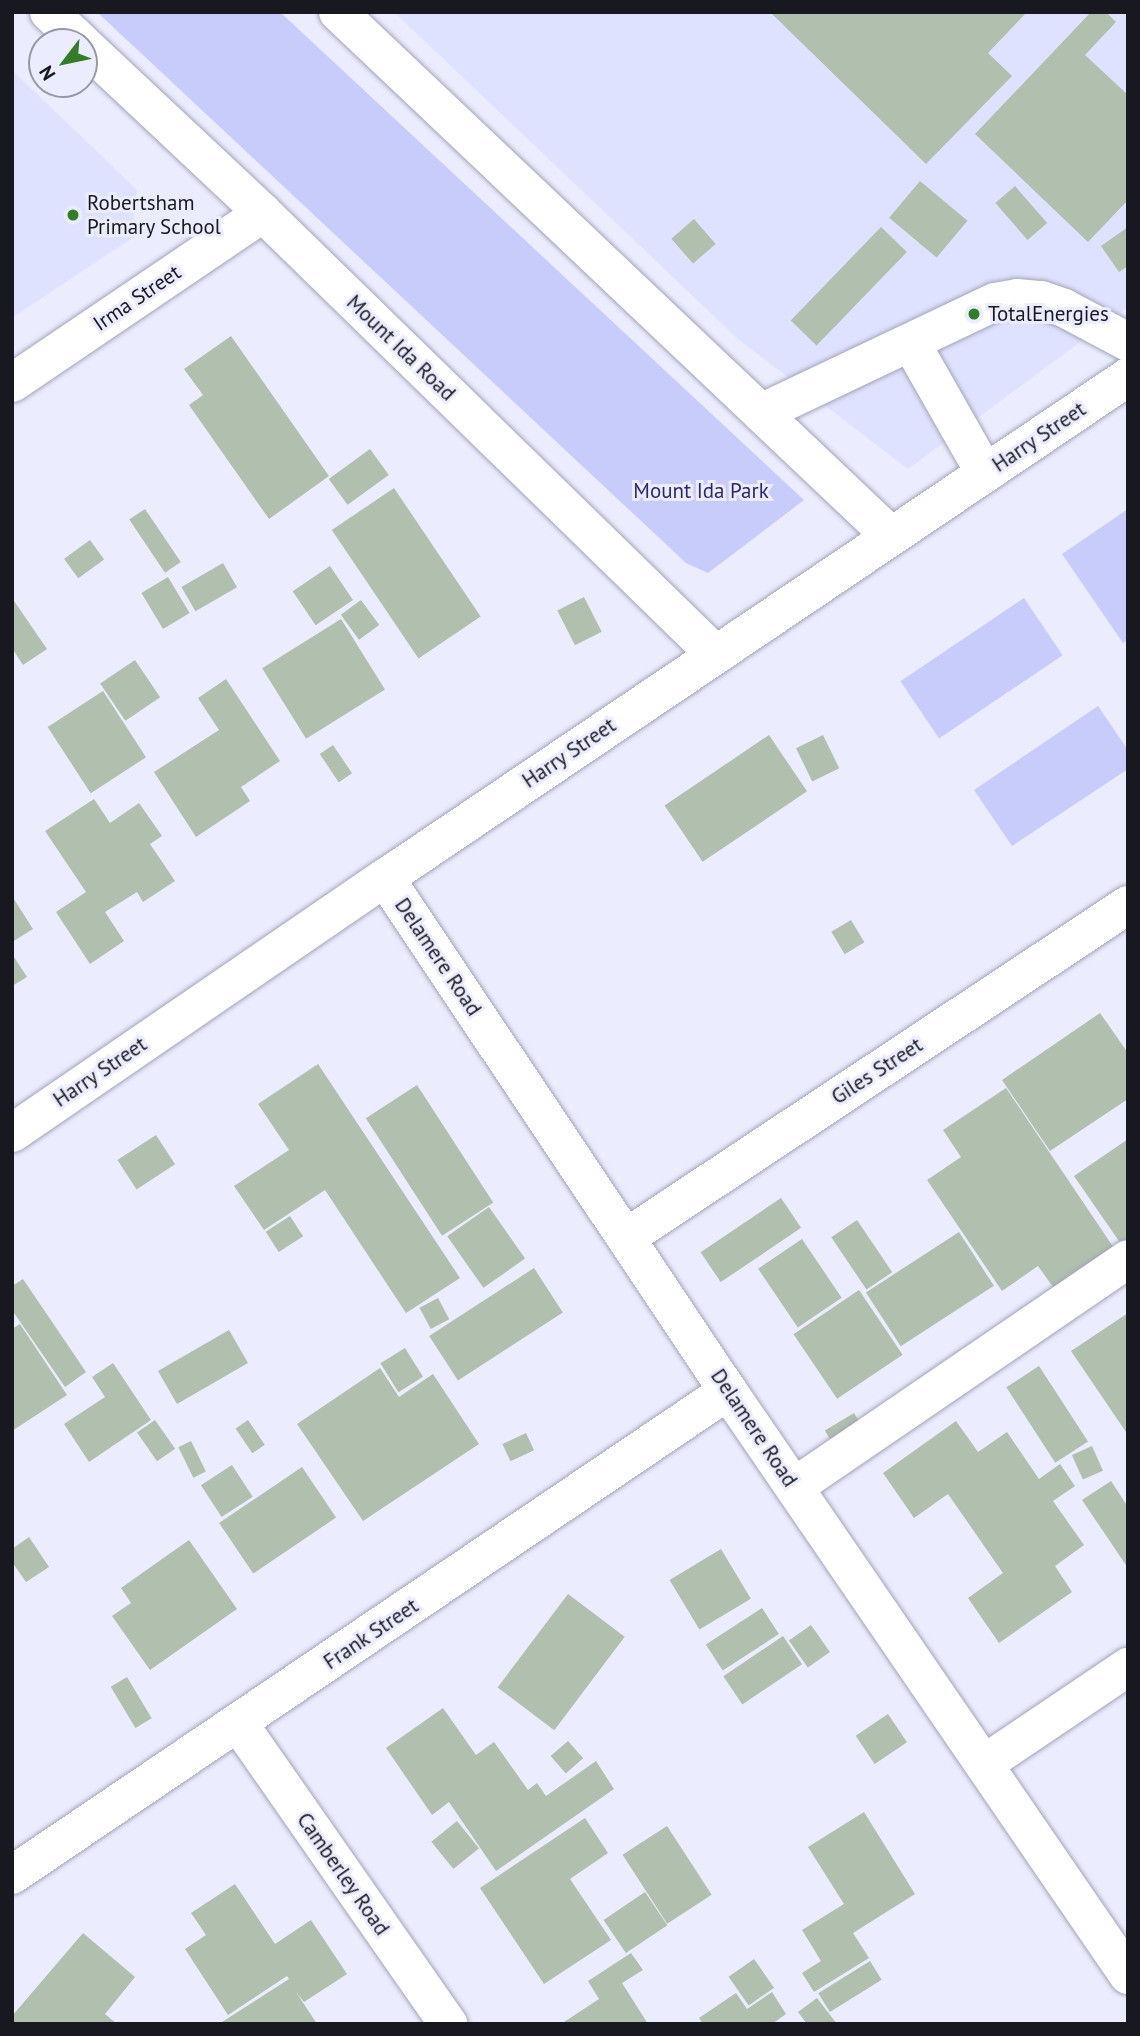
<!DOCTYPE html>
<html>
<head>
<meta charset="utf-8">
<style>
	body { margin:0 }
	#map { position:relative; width:1140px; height:2036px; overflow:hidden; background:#ebecfe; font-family:"PT Sans",sans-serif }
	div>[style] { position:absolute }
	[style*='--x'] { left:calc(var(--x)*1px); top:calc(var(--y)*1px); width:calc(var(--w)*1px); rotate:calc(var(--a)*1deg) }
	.built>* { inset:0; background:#dfe2fe }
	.green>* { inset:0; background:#c8ccfa; transform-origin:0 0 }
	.building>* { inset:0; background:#b1bfae; transform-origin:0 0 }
	.roads { filter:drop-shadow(0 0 2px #a2a4b8) drop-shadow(0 0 2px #a2a4b8) }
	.minor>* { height:38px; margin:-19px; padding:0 19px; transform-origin:19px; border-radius:19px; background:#fff }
	.dots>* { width:19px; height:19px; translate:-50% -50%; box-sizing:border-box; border:4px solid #ebecfe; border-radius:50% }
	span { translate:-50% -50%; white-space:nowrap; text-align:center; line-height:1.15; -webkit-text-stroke:6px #ebecfe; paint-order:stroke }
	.poi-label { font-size:21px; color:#181920 }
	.left { translate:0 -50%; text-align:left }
	.street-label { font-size:21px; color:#181920 }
	.park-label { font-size:21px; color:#2e2576 }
	.frame { position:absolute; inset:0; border:14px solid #181920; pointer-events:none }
	.north { position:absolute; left:28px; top:28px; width:70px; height:70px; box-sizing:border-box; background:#ebecfe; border:2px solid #9798a5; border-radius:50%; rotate:238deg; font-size:19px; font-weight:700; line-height:28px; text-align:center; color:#181920 }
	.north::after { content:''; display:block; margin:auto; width:24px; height:32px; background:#327d25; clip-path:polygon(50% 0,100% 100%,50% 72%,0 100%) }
</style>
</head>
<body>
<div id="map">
	<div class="built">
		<i style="clip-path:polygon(394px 12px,1128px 12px,1128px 307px,908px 469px,738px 339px)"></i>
		<i style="clip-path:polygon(12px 70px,137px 190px,131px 239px,12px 318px)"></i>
	</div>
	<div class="green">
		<i style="clip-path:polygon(97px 12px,280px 12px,804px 500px,708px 573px,686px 563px)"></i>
		<i style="clip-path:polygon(1128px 509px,1128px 640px,1123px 643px,1062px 554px)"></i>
		<i style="left:1024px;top:598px;width:69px;height:149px;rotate:56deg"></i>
		<i style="clip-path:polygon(1098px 706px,1128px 750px,1128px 769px,1012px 846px,974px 790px)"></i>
	</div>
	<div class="building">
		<i style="clip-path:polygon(770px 12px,1027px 12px,988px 53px,1012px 76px,926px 164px)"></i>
		<i style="clip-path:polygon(1091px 12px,1106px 12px,1116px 22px,1085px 55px,1128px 95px,1128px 200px,1088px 242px,975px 134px)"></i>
		<i style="left:920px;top:181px;width:62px;height:48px;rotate:40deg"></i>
		<i style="left:1015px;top:186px;width:49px;height:26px;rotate:49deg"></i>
		<i style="left:694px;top:219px;width:33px;height:30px;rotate:49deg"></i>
		<i style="left:881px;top:227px;width:36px;height:130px;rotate:44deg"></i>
		<i style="clip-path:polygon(1128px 227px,1128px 266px,1119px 272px,1101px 246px)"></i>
		<i style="clip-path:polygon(231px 336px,329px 476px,269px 519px,189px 405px,203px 395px,184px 369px)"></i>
		<i style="left:370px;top:449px;width:32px;height:51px;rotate:54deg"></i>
		<i style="left:394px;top:488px;width:155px;height:75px;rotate:56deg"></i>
		<i style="left:145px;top:509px;width:64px;height:19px;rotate:56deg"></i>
		<i style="left:90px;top:540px;width:24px;height:32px;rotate:54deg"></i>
		<i style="left:223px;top:563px;width:28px;height:48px;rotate:60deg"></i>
		<i style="left:330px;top:566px;width:41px;height:45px;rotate:56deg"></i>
		<i style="left:168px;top:577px;width:42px;height:31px;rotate:59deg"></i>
		<i style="left:584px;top:597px;width:39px;height:30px;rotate:63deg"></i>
		<i style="clip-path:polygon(12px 598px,47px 649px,23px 665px,12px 648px)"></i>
		<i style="left:361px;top:600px;width:31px;height:25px;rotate:54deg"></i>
		<i style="left:341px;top:619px;width:83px;height:93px;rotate:58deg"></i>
		<i style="left:135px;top:660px;width:45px;height:42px;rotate:56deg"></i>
		<i style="clip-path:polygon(226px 679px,280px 761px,241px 787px,250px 801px,196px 837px,154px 772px,219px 730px,198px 698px)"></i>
		<i style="left:103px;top:691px;width:79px;height:66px;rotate:57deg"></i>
		<i style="left:769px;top:735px;width:68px;height:126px;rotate:56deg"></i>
		<i style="left:823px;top:735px;width:37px;height:30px;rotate:64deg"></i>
		<i style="left:333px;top:745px;width:34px;height:16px;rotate:56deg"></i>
		<i style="clip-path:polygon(94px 799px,110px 823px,139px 803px,162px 836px,150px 844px,175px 881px,143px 902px,137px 892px,105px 912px,124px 941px,90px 964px,56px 912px,86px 892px,45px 831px)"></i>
		<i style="clip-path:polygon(12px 896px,33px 929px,12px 942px)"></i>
		<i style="left:851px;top:920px;width:26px;height:23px;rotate:59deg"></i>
		<i style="clip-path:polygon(12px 954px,27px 977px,12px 986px)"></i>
		<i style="clip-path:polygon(1100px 1013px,1128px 1053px,1128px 1099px,1050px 1151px,1002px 1080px)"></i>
		<i style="clip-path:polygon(318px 1064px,460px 1278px,406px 1313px,325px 1190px,264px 1230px,234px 1186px,289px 1150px,258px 1104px)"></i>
		<i style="left:417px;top:1085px;width:140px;height:61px;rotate:57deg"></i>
		<i style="clip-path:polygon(1006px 1088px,1118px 1254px,1058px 1294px,1038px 1266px,1002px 1291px,927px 1180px,961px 1157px,943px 1130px)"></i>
		<i style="left:156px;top:1135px;width:35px;height:46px;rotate:57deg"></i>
		<i style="clip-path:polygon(1128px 1139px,1128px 1239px,1121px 1244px,1074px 1176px)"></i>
		<i style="left:781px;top:1198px;width:36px;height:97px;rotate:56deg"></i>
		<i style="left:489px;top:1207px;width:63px;height:51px;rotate:55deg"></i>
		<i style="left:290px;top:1216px;width:24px;height:29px;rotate:57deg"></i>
		<i style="left:857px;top:1220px;width:63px;height:31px;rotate:56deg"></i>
		<i style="left:959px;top:1232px;width:64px;height:111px;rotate:57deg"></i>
		<i style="left:802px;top:1239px;width:71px;height:53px;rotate:56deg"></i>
		<i style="left:534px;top:1268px;width:53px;height:125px;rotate:57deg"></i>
		<i style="clip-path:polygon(23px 1279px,86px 1372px,65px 1387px,12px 1310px,12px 1286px)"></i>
		<i style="left:859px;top:1290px;width:78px;height:79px;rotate:56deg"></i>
		<i style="left:438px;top:1298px;width:24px;height:21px;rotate:62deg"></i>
		<i style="clip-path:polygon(1128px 1313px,1128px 1435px,1071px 1351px)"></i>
		<i style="clip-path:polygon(20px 1324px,67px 1395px,12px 1431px,12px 1329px)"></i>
		<i style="left:229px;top:1330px;width:38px;height:82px;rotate:60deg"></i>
		<i style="left:405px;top:1348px;width:34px;height:29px;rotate:58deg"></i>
		<i style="clip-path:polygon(113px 1363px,151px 1420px,89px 1462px,64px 1424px,105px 1397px,92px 1377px)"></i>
		<i style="left:1039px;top:1366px;width:90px;height:39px;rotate:57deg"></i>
		<i style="clip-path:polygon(380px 1368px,399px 1397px,433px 1374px,479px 1444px,363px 1521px,297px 1424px)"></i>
		<i style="left:854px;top:1413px;width:17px;height:34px;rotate:59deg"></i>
		<i style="left:155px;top:1420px;width:35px;height:22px;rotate:55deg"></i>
		<i style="left:248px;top:1420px;width:30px;height:15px;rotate:56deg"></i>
		<i style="clip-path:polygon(956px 1421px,978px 1452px,1007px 1432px,1039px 1479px,1060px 1464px,1075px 1486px,1053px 1501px,1084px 1545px,1055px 1566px,1072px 1592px,999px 1643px,968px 1598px,1003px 1573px,948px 1494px,914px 1518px,883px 1473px)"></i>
		<i style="left:526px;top:1433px;width:19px;height:26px;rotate:65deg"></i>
		<i style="left:191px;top:1441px;width:34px;height:14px;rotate:64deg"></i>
		<i style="left:1092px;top:1446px;width:27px;height:22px;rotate:66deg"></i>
		<i style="left:232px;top:1465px;width:38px;height:37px;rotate:57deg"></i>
		<i style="left:302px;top:1467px;width:61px;height:100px;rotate:56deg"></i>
		<i style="clip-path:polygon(1111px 1481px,1128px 1507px,1128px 1568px,1082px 1500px)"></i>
		<i style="clip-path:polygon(29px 1537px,49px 1567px,26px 1582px,12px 1562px,12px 1549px)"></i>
		<i style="clip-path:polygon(189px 1540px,237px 1609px,150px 1670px,112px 1616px,131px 1603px,121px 1588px)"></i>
		<i style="left:721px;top:1549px;width:58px;height:60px;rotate:59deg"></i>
		<i style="left:568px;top:1594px;width:71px;height:117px;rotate:37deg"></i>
		<i style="left:762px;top:1608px;width:31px;height:67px;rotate:57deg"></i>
		<i style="left:811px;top:1625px;width:33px;height:27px;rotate:55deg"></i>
		<i style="left:783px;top:1636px;width:34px;height:72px;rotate:56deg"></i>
		<i style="left:127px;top:1677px;width:48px;height:19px;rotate:59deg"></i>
		<i style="clip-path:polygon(443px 1708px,476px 1755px,494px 1742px,528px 1790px,537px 1783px,546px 1796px,596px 1761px,614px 1789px,496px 1871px,449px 1802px,432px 1815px,386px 1748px)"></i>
		<i style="left:888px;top:1714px;width:34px;height:39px;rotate:56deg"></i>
		<i style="left:568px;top:1741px;width:23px;height:23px;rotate:49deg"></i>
		<i style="clip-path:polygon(864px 1812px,915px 1894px,853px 1933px,869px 1958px,814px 1992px,802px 1973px,821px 1961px,802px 1930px,844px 1904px,808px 1847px)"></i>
		<i style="clip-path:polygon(585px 1818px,608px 1853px,570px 1879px,611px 1940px,544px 1984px,480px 1888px)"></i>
		<i style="left:457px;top:1821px;width:35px;height:33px;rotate:51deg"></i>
		<i style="left:667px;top:1826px;width:82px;height:53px;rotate:57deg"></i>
		<i style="clip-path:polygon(235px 1884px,275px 1944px,311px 1920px,347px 1974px,304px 2002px,296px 1992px,317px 2024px,219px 2024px,289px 1979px,287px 1976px,228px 2015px,185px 1949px,206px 1935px,191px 1913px)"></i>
		<i style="left:645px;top:1892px;width:40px;height:50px;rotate:56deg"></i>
		<i style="clip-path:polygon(83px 1933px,135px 1977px,105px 2014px,117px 2024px,12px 2024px,12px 2016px)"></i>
		<i style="clip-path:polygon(631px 1953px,643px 1970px,622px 1983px,648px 2024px,561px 2024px,599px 1999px,588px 1981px)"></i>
		<i style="left:754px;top:1959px;width:35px;height:31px;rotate:55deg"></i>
		<i style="left:870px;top:1961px;width:22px;height:61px;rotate:58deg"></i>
		<i style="clip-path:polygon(772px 1992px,786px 2014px,772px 2024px,703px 2024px,699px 2018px,736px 1993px,747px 2009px)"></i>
		<i style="clip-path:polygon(817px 1998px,837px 2024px,807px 2024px,798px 2012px)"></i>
	</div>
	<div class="roads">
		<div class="minor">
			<i style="--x:49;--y:12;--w:44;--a:43.2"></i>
			<i style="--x:338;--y:12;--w:762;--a:43.46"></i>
			<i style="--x:84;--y:45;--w:245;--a:43.2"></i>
			<i style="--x:263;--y:213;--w:631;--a:44.29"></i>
			<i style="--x:911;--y:343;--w:150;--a:60.4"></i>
			<i style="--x:12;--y:383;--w:303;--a:-34.1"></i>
			<i style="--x:761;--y:413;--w:259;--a:-25.4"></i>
			<i style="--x:995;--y:302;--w:22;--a:-10"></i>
			<i style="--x:1017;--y:298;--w:24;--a:5"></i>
			<i style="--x:1041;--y:300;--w:24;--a:19"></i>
			<i style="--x:1064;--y:308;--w:72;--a:28"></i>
			<i style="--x:385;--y:878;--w:617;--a:56.23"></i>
			<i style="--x:728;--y:1391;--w:708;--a:55.59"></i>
			<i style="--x:12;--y:1133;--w:452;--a:-34.4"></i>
			<i style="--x:385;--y:878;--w:896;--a:-33.99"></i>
			<i style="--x:627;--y:1237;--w:601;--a:-33.53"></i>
			<i style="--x:794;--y:1487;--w:404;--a:-34.3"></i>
			<i style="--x:239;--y:1724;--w:366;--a:55.1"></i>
			<i style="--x:984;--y:1764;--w:174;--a:-34"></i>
			<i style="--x:12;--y:1875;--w:864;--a:-34.06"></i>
		</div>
	</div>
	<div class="dots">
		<i style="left:73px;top:215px;background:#327d25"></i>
		<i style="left:974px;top:314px;background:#327d25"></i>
	</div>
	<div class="poi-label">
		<span class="left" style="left:87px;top:215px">Robertsham<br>Primary School</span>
		<span class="left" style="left:988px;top:314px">TotalEnergies</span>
	</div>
	<div class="street-label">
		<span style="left:137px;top:298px;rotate:-34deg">Irma Street</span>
		<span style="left:401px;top:348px;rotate:44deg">Mount Ida Road</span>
		<span style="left:1039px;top:437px;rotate:-34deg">Harry Street</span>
		<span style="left:569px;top:753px;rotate:-34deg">Harry Street</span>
		<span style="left:438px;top:957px;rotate:56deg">Delamere Road</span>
		<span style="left:877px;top:1071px;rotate:-33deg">Giles Street</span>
		<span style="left:100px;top:1072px;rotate:-34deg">Harry Street</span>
		<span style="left:754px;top:1428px;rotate:56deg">Delamere Road</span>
		<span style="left:371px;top:1634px;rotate:-34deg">Frank Street</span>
		<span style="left:343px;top:1874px;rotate:55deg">Camberley Road</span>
	</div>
	<div class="park-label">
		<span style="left:701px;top:491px">Mount Ida Park</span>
	</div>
	<div class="frame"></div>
	<div class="north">N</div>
</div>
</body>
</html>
